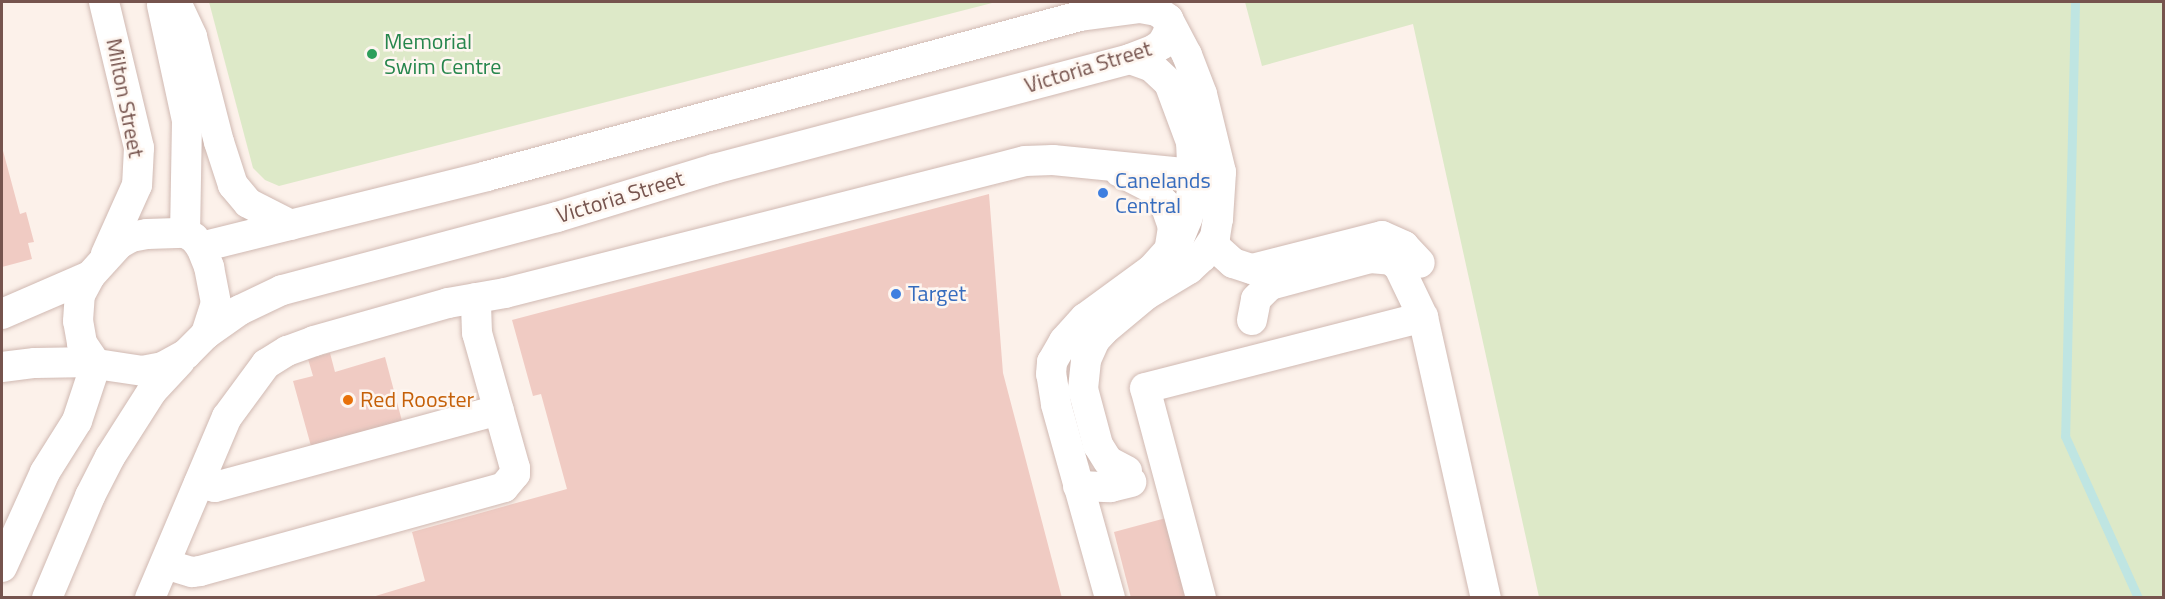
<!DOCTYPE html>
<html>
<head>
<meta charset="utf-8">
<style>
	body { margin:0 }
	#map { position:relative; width:2165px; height:599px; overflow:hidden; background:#fcf1ea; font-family:"Titillium Web",sans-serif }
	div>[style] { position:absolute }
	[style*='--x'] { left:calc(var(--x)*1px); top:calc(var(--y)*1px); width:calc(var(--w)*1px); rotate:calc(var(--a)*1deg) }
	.green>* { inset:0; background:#dde9c8 }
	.stream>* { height:9px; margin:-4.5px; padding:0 4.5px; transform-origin:4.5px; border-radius:4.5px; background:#bfe5e2 }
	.building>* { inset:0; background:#f0cbc3 }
	.roads { filter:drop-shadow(0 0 2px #d0b9b2) drop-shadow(0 0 2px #d0b9b2) }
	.minor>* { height:30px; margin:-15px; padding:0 15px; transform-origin:15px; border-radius:15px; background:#fff }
	.dots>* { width:16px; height:16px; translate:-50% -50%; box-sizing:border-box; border:3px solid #fef6f0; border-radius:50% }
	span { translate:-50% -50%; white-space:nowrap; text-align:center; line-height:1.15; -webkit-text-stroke:5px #fef6f0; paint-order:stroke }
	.leisure-label { font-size:22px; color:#27864d }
	.left { translate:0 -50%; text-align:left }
	.street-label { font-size:22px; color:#76544e }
	.shop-label { font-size:22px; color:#366cbe }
	.food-label { font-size:22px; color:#c56008 }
	.frame { position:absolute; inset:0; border:3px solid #76544e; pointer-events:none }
</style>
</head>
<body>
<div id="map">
	<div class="green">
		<i style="clip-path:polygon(209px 2px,996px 2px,279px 186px,265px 180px,253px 168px)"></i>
		<i style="clip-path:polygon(1245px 2px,2163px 2px,2163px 597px,1539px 597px,1413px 24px,1262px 66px)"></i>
	</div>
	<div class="stream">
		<i style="--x:2075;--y:2;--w:434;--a:91.3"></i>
		<i style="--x:2065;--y:436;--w:178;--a:65.7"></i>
	</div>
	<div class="building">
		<i style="clip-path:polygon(2px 147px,20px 214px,26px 212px,34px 242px,28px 243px,32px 259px,2px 267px)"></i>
		<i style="clip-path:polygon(989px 194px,1003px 373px,1062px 598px,369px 598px,425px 581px,412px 532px,567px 489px,541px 394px,533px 396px,512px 320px)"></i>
		<i style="clip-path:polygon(330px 353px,335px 372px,385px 357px,402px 421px,311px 446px,293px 381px,313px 376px,308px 359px)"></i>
		<i style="clip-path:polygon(1166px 518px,1187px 598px,1131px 598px,1114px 532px)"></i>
	</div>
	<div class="roads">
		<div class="minor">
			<i style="--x:104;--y:2;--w:150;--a:76.5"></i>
			<i style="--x:139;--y:148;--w:37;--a:93"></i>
			<i style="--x:137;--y:185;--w:76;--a:114.2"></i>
			<i style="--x:176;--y:2;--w:38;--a:65"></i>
			<i style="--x:192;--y:37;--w:108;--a:75.6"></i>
			<i style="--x:219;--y:142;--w:45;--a:72"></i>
			<i style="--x:233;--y:185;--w:23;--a:50"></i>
			<i style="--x:248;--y:203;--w:48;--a:27.1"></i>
			<i style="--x:162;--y:5;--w:119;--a:77.8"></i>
			<i style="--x:187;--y:121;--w:112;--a:91"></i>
			<i style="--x:1120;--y:172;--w:35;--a:27"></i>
			<i style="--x:1151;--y:188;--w:21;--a:49"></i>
			<i style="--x:1165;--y:204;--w:24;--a:71"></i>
			<i style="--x:1173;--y:227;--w:20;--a:99"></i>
			<i style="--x:185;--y:233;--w:10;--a:29"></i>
			<i style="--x:194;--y:238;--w:11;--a:52"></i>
			<i style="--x:201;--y:247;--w:22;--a:68"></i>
			<i style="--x:209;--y:267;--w:37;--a:79"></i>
			<i style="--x:216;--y:303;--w:33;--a:108"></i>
			<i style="--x:206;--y:334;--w:28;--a:135"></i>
			<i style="--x:186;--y:354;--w:26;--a:151"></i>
			<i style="--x:163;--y:367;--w:20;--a:169"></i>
			<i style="--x:143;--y:371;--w:48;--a:-171.5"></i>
			<i style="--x:96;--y:364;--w:25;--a:-124"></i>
			<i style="--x:82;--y:343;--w:22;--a:-100"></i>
			<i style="--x:78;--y:321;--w:26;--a:-86"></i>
			<i style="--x:80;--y:295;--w:21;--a:-62"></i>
			<i style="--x:90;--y:276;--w:43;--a:-47.8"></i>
			<i style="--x:119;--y:244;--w:14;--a:-30"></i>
			<i style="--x:131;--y:237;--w:16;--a:-11"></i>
			<i style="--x:147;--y:234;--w:38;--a:-2"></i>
			<i style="--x:1212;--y:244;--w:28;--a:42"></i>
			<i style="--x:1233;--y:263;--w:20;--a:18"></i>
			<i style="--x:1252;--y:269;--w:134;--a:-14.2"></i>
			<i style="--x:1382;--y:236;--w:24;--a:24"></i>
			<i style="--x:1404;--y:246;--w:23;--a:47"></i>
			<i style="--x:201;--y:247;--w:295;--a:-13.9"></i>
			<i style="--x:487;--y:176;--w:614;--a:-15.1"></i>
			<i style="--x:1080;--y:16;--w:61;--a:-7.6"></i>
			<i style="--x:1140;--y:8;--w:17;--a:10"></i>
			<i style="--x:1157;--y:11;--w:14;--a:36"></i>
			<i style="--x:1168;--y:19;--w:12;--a:85"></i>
			<i style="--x:1169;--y:31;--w:15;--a:118"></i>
			<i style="--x:1162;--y:44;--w:11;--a:146"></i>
			<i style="--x:1153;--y:50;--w:25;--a:159"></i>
			<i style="--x:1130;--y:59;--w:430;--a:165.2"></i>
			<i style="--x:714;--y:169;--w:164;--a:163"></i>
			<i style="--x:557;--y:217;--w:285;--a:165.1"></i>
			<i style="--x:282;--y:290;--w:47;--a:154.5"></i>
			<i style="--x:240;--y:310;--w:42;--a:144.8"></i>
			<i style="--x:2;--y:314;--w:96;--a:-23.4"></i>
			<i style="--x:1252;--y:320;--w:21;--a:-79"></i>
			<i style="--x:1256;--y:299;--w:20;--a:-45"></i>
			<i style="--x:1270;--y:285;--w:104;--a:-15.1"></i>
			<i style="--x:1370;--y:258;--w:21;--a:5"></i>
			<i style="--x:1391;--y:260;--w:11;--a:41"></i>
			<i style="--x:1399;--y:267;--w:55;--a:64.4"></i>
			<i style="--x:1423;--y:317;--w:288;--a:77.4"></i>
			<i style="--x:2;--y:367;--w:33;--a:-7"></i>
			<i style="--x:35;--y:363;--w:59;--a:-1"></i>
			<i style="--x:1127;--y:471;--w:21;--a:-152"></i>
			<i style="--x:1108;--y:461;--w:19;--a:-122"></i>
			<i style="--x:1098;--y:445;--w:58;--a:-105"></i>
			<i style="--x:1083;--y:389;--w:29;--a:-84"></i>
			<i style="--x:1086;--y:360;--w:22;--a:-66"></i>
			<i style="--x:1095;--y:340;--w:13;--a:-48"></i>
			<i style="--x:1104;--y:330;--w:55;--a:-39.8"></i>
			<i style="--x:1146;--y:295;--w:50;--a:-31.2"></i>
			<i style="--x:1189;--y:269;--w:18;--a:-43"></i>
			<i style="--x:1202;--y:257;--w:24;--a:-57"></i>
			<i style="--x:1215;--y:237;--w:18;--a:-81"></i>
			<i style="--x:1218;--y:219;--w:47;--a:-86.3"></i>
			<i style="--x:1221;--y:172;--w:80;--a:-103.7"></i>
			<i style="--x:1202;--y:94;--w:42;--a:-111"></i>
			<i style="--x:1187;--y:55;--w:41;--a:-117.8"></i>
			<i style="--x:199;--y:483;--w:16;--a:14"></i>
			<i style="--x:215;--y:487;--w:294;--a:-15.2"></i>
			<i style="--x:1078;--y:486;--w:33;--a:2"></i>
			<i style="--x:1111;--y:487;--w:21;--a:-14"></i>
			<i style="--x:165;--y:564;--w:28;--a:17"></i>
			<i style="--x:192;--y:572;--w:8;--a:-7"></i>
			<i style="--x:200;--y:571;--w:315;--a:-15.4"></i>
			<i style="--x:504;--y:487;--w:17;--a:-50"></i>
			<i style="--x:515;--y:474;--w:6;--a:-90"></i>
			<i style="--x:515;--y:468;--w:140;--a:-105.7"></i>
			<i style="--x:477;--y:333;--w:35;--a:-92"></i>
			<i style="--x:2;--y:567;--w:104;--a:-65.6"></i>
			<i style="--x:45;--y:472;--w:60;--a:-57.9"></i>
			<i style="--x:77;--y:421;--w:60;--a:-71.6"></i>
			<i style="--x:47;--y:598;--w:111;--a:-67.1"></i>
			<i style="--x:90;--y:496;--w:44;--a:-62.9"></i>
			<i style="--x:110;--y:457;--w:78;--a:-57.5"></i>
			<i style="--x:152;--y:391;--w:41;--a:-47"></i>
			<i style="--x:150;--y:598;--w:197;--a:-67"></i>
			<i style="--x:227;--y:417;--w:66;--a:-53.7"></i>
			<i style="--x:266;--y:364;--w:25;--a:-32"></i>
			<i style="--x:287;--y:351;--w:29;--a:-20"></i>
			<i style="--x:314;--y:341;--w:139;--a:-15.8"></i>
			<i style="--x:448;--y:303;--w:58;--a:-10"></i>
			<i style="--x:505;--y:293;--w:536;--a:-14.24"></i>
			<i style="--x:1025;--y:161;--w:28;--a:-2"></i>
			<i style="--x:1053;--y:160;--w:141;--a:5.7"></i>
			<i style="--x:1193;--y:174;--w:11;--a:27"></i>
			<i style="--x:1203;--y:179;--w:13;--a:58"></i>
			<i style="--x:1210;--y:190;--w:30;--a:75"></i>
			<i style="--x:1110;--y:598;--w:201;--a:-105.6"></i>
			<i style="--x:1056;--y:404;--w:30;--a:-99"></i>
			<i style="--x:1051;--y:374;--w:12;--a:-85"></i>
			<i style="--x:1052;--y:362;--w:24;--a:-60"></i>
			<i style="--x:1064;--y:341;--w:31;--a:-48"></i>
			<i style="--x:1085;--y:318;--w:83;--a:-36.2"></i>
			<i style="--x:1152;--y:269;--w:40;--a:-48"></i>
			<i style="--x:1179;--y:239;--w:22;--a:-68"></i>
			<i style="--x:1187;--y:219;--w:36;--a:-80"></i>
			<i style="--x:1193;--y:184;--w:42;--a:-92.7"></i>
			<i style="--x:1191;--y:142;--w:63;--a:-110.4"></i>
			<i style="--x:1169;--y:83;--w:23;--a:-137"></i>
			<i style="--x:1152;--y:67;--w:23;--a:-160"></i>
			<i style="--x:1201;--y:598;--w:217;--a:-104.9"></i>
			<i style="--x:1145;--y:388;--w:287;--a:-14.3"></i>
		</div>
	</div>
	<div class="dots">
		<i style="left:372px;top:54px;background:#2e9e5b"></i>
		<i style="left:1103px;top:193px;background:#3f7fe0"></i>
		<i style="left:896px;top:294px;background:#3f7fe0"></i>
		<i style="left:348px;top:400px;background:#e8710a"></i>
	</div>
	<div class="leisure-label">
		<span class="left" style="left:384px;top:54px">Memorial<br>Swim Centre</span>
	</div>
	<div class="street-label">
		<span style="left:1088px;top:67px;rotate:-17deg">Victoria Street</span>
		<span style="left:125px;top:98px;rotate:79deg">Milton Street</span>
		<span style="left:620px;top:197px;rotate:-17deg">Victoria Street</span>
	</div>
	<div class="shop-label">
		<span class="left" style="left:1115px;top:193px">Canelands<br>Central</span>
		<span class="left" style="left:908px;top:294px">Target</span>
	</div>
	<div class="food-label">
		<span class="left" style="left:360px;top:400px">Red Rooster</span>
	</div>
	<div class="frame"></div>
</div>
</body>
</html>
